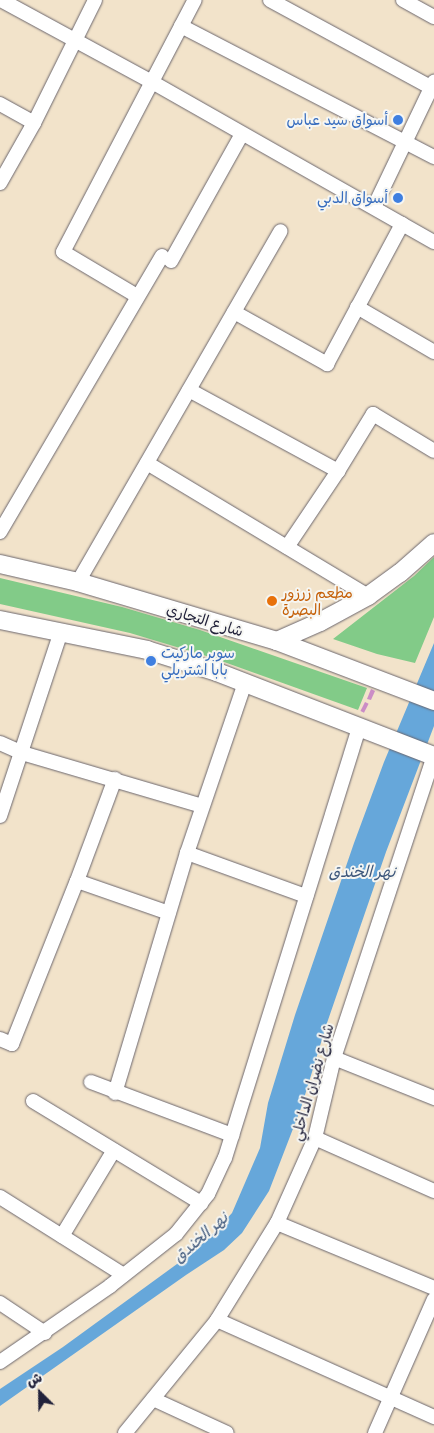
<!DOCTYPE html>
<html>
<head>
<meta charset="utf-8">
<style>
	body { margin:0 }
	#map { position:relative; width:434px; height:1433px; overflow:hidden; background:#f2e3ca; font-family:"Patrick Hand","Playpen Sans Arabic",sans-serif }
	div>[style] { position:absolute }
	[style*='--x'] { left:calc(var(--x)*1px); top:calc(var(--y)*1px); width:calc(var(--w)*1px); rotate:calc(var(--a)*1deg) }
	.green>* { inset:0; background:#82cb88 }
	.water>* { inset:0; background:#66a7da }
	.building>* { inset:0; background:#cb8dc6; transform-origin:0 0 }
	.roads { filter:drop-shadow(0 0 1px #6b666d) drop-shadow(0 0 1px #6b666d) }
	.minor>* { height:14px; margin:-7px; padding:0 7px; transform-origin:7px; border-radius:7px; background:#fff }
	.major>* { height:18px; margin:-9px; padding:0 9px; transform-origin:9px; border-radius:9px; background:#fff }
	.dots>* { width:14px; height:14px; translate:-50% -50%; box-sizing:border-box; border:2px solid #f6f6f2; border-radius:50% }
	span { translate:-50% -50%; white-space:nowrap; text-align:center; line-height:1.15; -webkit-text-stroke:4px #f6f6f2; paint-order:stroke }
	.shop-label { font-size:15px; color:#366cbe }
	.right { translate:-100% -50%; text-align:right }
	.left { translate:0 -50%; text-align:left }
	.food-label { font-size:15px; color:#c56008 }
	.street-label { font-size:15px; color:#22223b }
	.water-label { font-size:16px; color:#3d577b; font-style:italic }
	.north { position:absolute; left:15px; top:1368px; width:50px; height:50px; -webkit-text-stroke:4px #f6f6f2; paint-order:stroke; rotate:337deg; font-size:14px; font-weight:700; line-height:20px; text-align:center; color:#22223b }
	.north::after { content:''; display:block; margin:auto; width:18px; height:22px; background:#22223b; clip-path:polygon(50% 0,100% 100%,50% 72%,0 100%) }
</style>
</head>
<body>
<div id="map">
	<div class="green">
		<i style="clip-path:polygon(434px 557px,434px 617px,415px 663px,377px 654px,333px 639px,414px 576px)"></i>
		<i style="clip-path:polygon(0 578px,122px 607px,200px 630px,367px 688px,358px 710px,213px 658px,130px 633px,0 604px)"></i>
	</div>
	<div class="water">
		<i style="clip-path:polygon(434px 643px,434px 726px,386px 852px,327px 1023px,301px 1108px,269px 1191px,242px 1233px,224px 1250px,186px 1275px,0 1406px,0 1389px,63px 1347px,177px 1264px,208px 1239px,232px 1213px,260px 1148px,268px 1103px,295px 1015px,354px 843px,384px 762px)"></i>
	</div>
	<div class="building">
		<i style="clip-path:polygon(371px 689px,375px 691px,371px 700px,367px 699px)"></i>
		<i style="left:365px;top:702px;width:4px;height:10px;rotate:27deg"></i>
	</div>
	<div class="roads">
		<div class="minor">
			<i style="--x:1;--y:0;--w:172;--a:28.5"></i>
			<i style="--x:152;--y:82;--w:324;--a:29.6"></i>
			<i style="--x:270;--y:0;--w:187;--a:28.5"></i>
			<i style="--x:403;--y:0;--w:35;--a:29"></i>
			<i style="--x:181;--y:26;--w:285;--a:27.4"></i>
			<i style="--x:0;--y:104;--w:39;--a:29"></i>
			<i style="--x:0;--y:183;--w:69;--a:-60.5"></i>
			<i style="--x:34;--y:123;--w:137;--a:-63.6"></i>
			<i style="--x:374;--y:207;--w:139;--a:-64.4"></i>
			<i style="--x:171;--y:261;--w:145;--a:-60.8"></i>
			<i style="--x:137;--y:296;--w:86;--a:-149.3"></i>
			<i style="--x:63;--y:252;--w:284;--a:-62.4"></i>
			<i style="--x:357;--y:307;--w:89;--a:30.3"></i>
			<i style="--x:234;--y:312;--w:107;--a:29.2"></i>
			<i style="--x:327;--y:364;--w:159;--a:-61.8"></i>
			<i style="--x:189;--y:390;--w:170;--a:28.5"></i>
			<i style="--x:147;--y:463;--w:258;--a:31"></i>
			<i style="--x:0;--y:532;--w:320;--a:-59.6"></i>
			<i style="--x:287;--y:547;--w:92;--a:-56.1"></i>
			<i style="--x:338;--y:471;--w:67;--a:-58.4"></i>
			<i style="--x:373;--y:414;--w:71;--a:31.2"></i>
			<i style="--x:78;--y:582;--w:405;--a:-60"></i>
			<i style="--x:0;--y:743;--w:24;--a:24"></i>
			<i style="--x:22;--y:753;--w:188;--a:16.4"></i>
			<i style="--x:0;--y:816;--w:194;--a:-71.7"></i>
			<i style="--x:187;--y:853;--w:127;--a:19.9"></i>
			<i style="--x:77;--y:881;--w:97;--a:19.2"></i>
			<i style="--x:0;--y:1039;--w:13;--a:23"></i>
			<i style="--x:12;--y:1044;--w:175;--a:-68.3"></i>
			<i style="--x:77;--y:881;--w:109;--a:-69.6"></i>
			<i style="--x:334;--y:1058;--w:108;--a:21.8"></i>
			<i style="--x:91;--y:1082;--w:151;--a:20.6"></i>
			<i style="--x:115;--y:1093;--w:251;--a:-73.3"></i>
			<i style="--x:187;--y:853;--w:180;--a:-71.2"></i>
			<i style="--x:33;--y:1101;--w:197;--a:31.3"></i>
			<i style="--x:315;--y:1138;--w:130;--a:24"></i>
			<i style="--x:0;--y:1197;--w:146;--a:32.2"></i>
			<i style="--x:277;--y:1223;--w:170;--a:22.5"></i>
			<i style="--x:62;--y:1236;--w:100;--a:-58.8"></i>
			<i style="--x:0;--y:1303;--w:54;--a:33.7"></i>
			<i style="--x:217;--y:1320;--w:238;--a:24.1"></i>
			<i style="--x:0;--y:1362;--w:134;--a:-34.6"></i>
			<i style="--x:110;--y:1286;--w:84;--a:-38.2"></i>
			<i style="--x:176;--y:1234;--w:51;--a:-51.3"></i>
			<i style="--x:208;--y:1194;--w:40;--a:-65"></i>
			<i style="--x:225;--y:1158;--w:450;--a:-72.7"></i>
			<i style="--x:153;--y:1399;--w:81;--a:24.7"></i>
			<i style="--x:125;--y:1433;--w:146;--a:-50.8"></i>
			<i style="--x:217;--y:1320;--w:114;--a:-58.3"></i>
			<i style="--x:277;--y:1223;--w:93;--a:-65.9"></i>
			<i style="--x:315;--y:1138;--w:82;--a:-76.6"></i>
			<i style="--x:334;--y:1058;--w:318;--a:-71.7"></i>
			<i style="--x:375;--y:1433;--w:146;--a:-66.2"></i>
		</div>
		<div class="major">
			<i style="--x:0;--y:564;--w:80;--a:13"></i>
			<i style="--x:78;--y:582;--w:208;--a:16.5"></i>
			<i style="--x:277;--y:641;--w:168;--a:20.9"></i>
			<i style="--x:0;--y:620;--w:150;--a:11.5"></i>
			<i style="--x:147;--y:650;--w:73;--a:17.4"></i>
			<i style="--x:217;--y:672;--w:233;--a:21.2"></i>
			<i style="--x:277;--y:641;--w:47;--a:-23.8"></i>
			<i style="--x:320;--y:622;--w:55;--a:-28.4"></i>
			<i style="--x:368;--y:596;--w:39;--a:-36"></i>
			<i style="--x:400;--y:573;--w:45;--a:-41.4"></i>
		</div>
	</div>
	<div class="dots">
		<i style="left:398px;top:120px;background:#3f7fe0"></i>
		<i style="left:398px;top:198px;background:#3f7fe0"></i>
		<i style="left:272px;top:601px;background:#e8710a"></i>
		<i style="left:151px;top:661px;background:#3f7fe0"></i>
	</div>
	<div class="shop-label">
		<span class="right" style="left:388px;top:120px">أسواق سيد عباس</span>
		<span class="right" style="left:388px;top:198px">أسواق الدبي</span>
		<span class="left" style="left:161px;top:661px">سوبر ماركيت<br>بابا اشتريلي</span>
	</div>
	<div class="food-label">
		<span class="left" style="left:282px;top:601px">مطعم زرزور<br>البصرة</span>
	</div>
	<div class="street-label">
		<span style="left:205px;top:620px;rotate:17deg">شارع التجاري</span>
		<span style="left:312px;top:1082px;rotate:-74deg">شارع نضران الداخلي</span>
	</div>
	<div class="water-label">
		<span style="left:362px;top:871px">نهر الخندق</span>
		<span style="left:200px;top:1237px;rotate:-41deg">نهر الخندق</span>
	</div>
	<div class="north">ش</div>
</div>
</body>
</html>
